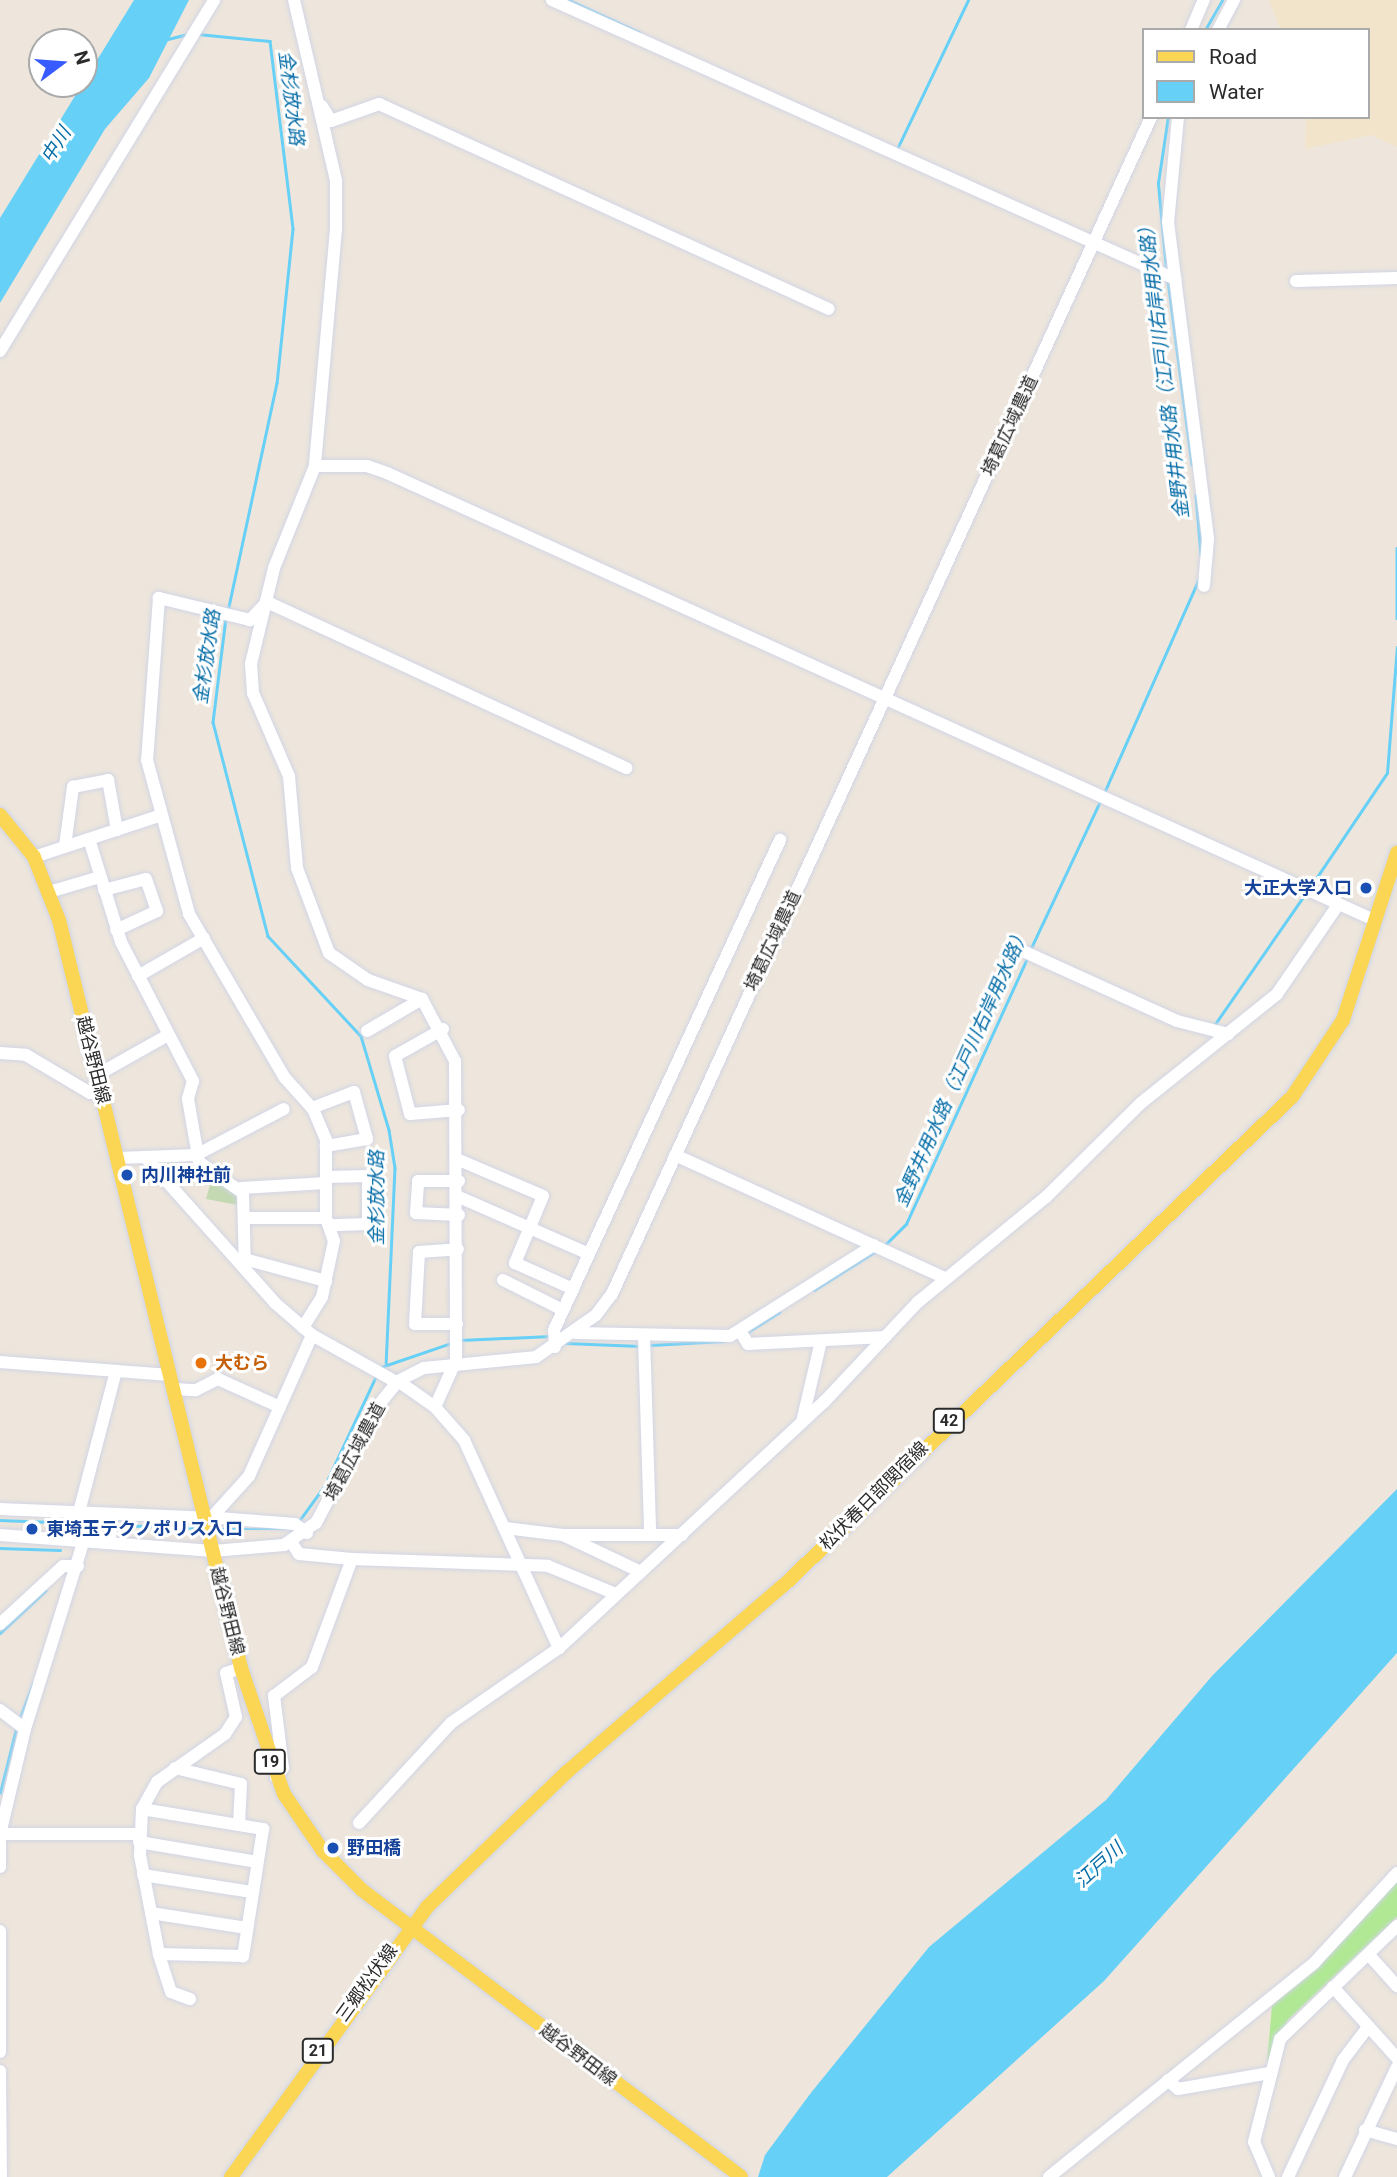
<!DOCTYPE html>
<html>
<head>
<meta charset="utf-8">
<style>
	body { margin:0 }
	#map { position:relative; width:1397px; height:2177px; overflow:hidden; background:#eee6dc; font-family:Roboto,"Noto Sans JP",sans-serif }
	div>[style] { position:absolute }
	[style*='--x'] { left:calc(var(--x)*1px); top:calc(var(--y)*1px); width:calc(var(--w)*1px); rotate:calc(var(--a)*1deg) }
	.education>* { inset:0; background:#f1e4ca }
	.green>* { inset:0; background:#b0e894 }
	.cemetery>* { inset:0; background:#c4d9b2 }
	.water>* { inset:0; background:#67d0f7 }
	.stream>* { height:2.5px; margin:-1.25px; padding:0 1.25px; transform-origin:1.25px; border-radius:1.25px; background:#67d0f7 }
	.roads { filter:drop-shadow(0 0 2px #d1d5e5) drop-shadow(0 0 2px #d1d5e5) }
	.minor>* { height:12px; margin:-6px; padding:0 6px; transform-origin:6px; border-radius:6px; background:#fff }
	.major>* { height:14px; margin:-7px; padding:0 7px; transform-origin:7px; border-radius:7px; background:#fbd654 }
	.dots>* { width:19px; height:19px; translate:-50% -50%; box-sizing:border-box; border:4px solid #fff; border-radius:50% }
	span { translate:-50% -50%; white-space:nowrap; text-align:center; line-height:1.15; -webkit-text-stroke:6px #fff; paint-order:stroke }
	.shield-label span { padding:2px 5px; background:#fff; border:2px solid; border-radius:5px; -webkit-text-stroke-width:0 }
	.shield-label { font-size:16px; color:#2b2b2b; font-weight:700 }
	.street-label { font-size:18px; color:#2b2b2b }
	.transit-label { font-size:18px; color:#164399; font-weight:700 }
	.right { translate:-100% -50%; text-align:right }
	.left { translate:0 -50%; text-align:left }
	.food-label { font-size:18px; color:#c56008; font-weight:700 }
	.water-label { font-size:19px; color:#046ca6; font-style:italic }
	.legend { position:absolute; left:1142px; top:28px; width:228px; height:91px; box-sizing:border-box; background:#fff; border:2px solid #aaa; margin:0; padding:9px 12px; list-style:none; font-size:21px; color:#2b2b2b }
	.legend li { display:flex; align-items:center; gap:14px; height:35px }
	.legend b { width:35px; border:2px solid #aaa }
	.north { position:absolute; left:28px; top:28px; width:70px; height:70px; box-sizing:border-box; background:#fff; border:2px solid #aaa; border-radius:50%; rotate:74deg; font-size:19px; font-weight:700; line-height:28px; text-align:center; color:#2b2b2b }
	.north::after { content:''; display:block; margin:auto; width:24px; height:32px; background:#385bff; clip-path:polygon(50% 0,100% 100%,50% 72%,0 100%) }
</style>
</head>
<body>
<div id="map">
	<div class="education">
		<i style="clip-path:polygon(1269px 0,1397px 0,1397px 147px,1371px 135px,1305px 149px,1306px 117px,1367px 117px,1367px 30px,1281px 30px)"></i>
	</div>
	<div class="green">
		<i style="clip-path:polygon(1397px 1882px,1397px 1917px,1288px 2020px,1267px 2062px,1272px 2006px)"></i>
	</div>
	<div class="cemetery">
		<i style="clip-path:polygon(212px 1178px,237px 1192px,243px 1206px,206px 1199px)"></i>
	</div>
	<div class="water">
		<i style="clip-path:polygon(134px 0,189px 0,149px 78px,105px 129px,0 303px,0 218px)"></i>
		<i style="clip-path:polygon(1397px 1489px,1397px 1653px,1104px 1981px,887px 2177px,758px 2177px,765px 2155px,810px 2094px,929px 1947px,1106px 1800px,1212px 1676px)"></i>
	</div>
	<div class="stream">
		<i style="--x:569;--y:0;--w:77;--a:24.6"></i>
		<i style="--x:1205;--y:30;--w:34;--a:-60"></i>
		<i style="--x:198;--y:34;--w:72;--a:5.6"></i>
		<i style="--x:270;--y:41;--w:189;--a:83"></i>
		<i style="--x:293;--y:229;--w:155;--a:95.9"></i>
		<i style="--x:277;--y:383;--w:234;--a:102.1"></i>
		<i style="--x:164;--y:40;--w:25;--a:-14"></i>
		<i style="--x:897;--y:149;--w:165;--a:-64.5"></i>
		<i style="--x:1166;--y:270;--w:87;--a:-95.3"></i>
		<i style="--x:1158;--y:183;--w:67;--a:-81.4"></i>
		<i style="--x:1168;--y:280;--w:186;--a:82.6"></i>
		<i style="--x:1196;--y:495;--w:60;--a:85.2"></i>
		<i style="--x:1397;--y:548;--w:70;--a:90"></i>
		<i style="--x:226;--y:618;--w:105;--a:97.1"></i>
		<i style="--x:213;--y:722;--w:221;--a:75.6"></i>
		<i style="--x:268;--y:936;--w:137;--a:47.1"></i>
		<i style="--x:361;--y:1036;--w:98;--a:73.4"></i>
		<i style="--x:389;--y:1130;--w:38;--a:81"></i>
		<i style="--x:395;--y:1168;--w:195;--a:92.6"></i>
		<i style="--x:1104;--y:793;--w:234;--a:-66.1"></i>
		<i style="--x:1311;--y:886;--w:136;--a:-56.1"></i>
		<i style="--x:1387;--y:773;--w:126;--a:-85.5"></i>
		<i style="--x:1031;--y:948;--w:165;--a:-64.8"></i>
		<i style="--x:1213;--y:1027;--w:162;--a:-55.3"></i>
		<i style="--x:885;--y:1245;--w:30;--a:-45"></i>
		<i style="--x:906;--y:1224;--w:292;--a:-65.5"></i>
		<i style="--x:814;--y:1290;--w:73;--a:-32.2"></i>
		<i style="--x:746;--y:1333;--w:39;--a:-32"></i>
		<i style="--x:460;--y:1340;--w:91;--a:-2.5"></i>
		<i style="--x:566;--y:1343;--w:74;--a:2.3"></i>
		<i style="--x:650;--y:1345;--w:73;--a:-3.1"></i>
		<i style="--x:381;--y:1367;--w:74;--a:-18.9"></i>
		<i style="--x:0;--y:1520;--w:106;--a:2.2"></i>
		<i style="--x:299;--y:1521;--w:44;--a:-54.2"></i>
		<i style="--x:325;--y:1485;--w:120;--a:-64.9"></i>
		<i style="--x:116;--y:1525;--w:87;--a:2"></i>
		<i style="--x:214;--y:1529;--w:79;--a:0"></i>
		<i style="--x:0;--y:1548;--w:60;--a:1.9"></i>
		<i style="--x:0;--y:1633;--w:62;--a:-43"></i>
		<i style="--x:19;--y:1720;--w:39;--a:-69"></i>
		<i style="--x:0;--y:1793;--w:66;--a:-76"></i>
	</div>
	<div class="roads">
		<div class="minor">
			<i style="--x:294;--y:0;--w:186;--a:76.9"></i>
			<i style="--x:336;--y:181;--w:48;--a:90"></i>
			<i style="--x:336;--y:229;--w:238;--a:95.1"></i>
			<i style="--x:315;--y:466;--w:110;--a:111.9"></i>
			<i style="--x:274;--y:568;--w:99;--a:103.5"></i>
			<i style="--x:251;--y:664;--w:29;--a:86"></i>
			<i style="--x:253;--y:693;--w:90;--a:66.6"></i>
			<i style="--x:289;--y:776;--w:92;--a:85"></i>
			<i style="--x:297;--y:868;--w:91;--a:69.4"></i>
			<i style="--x:329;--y:953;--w:47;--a:34.7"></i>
			<i style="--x:368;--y:980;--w:57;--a:19.4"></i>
			<i style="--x:422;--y:999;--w:70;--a:62"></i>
			<i style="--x:455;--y:1061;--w:304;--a:89.8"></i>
			<i style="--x:552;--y:0;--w:683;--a:24.12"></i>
			<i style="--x:1191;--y:30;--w:33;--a:-67"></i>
			<i style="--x:1218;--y:30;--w:34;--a:-62"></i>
			<i style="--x:322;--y:106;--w:17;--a:59"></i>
			<i style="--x:331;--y:121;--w:51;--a:-19.5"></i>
			<i style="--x:379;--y:104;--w:494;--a:24.5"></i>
			<i style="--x:1178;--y:117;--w:105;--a:95.4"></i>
			<i style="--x:1168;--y:222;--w:320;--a:82.8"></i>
			<i style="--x:1208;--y:539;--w:47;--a:94.9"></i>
			<i style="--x:1296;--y:281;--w:101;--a:-1.7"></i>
			<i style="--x:0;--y:351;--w:411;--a:-58.6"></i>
			<i style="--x:315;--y:466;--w:52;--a:0"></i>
			<i style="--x:367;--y:466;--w:21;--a:19"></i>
			<i style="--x:387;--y:473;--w:1081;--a:24.36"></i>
			<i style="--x:267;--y:602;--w:396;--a:24.8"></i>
			<i style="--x:264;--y:605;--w:21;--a:133"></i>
			<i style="--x:250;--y:620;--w:94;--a:-166.4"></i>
			<i style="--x:159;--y:598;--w:162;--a:94.2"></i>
			<i style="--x:147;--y:760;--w:160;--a:74.7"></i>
			<i style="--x:189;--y:914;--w:190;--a:59.7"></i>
			<i style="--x:285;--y:1078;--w:42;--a:47.9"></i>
			<i style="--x:313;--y:1109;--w:34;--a:67"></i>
			<i style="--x:326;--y:1140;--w:78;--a:90"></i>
			<i style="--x:326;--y:1218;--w:24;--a:71"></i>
			<i style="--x:334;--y:1241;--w:57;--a:102.1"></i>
			<i style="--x:322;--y:1297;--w:36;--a:122"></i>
			<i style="--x:89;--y:839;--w:108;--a:72.7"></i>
			<i style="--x:121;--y:942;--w:157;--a:62.6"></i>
			<i style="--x:193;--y:1081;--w:19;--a:106"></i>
			<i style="--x:188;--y:1099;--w:64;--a:80.1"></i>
			<i style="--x:199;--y:1162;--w:54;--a:35.2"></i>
			<i style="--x:243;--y:1193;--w:75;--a:88.5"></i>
			<i style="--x:65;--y:846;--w:60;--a:-82.3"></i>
			<i style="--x:73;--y:787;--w:36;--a:-11"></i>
			<i style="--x:108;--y:780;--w:51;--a:79.8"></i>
			<i style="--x:34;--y:857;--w:132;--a:-18.2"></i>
			<i style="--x:104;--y:890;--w:43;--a:-14.7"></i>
			<i style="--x:146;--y:879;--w:34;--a:71"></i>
			<i style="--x:157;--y:911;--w:45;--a:155.1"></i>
			<i style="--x:49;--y:892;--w:53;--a:-16.4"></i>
			<i style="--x:1025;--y:952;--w:167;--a:24.4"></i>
			<i style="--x:1177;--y:1021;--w:53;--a:14.3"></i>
			<i style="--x:138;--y:976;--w:76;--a:-29.9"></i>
			<i style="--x:443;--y:1029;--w:55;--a:150.6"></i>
			<i style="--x:395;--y:1056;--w:60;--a:75.5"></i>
			<i style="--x:410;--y:1114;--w:49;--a:-4.7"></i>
			<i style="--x:367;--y:1031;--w:64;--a:-30.2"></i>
			<i style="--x:0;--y:1053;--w:26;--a:4"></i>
			<i style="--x:26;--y:1055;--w:74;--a:30.7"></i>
			<i style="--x:90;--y:1093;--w:11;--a:-5"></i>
			<i style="--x:97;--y:1075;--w:81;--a:-29.4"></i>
			<i style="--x:312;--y:1108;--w:45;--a:-20.9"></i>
			<i style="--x:354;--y:1092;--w:49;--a:74.5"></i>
			<i style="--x:367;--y:1139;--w:42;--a:170.3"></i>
			<i style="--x:675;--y:1155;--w:297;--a:24.5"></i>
			<i style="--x:145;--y:1157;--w:195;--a:48.3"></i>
			<i style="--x:275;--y:1303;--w:49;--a:40.9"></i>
			<i style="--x:312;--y:1335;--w:96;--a:29.2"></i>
			<i style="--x:118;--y:1158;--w:78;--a:-2.2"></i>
			<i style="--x:196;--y:1155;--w:99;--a:-27.6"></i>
			<i style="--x:459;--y:1160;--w:91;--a:23.2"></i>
			<i style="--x:543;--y:1196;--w:73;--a:112.7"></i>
			<i style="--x:515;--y:1263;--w:64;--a:24.1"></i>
			<i style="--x:326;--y:1177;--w:42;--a:-1.4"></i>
			<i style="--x:368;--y:1176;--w:48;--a:90"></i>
			<i style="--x:368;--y:1224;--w:38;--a:178"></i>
			<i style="--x:241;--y:1188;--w:85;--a:-3.4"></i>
			<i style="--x:459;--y:1197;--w:142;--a:23.7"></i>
			<i style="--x:459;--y:1215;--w:43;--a:-177.3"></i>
			<i style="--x:416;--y:1213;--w:32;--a:-86"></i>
			<i style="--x:418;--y:1181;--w:41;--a:0"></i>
			<i style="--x:247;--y:1218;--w:79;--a:0"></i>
			<i style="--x:248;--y:1260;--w:81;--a:15.1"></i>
			<i style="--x:503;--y:1280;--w:67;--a:26.6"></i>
			<i style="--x:457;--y:1324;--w:42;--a:180"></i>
			<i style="--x:415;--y:1324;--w:72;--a:-86.8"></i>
			<i style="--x:419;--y:1252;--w:39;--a:-4"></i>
			<i style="--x:740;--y:1331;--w:15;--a:58"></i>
			<i style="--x:748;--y:1344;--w:137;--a:-2.9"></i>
			<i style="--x:576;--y:1333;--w:154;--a:1.1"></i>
			<i style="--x:730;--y:1336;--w:170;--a:-32.3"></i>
			<i style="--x:644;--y:1337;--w:194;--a:88.2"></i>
			<i style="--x:555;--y:1347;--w:17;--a:-93"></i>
			<i style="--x:554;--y:1330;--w:540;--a:-65.24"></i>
			<i style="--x:0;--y:1362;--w:170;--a:4.4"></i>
			<i style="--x:398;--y:1381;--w:45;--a:35.1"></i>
			<i style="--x:435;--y:1407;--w:44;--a:48.7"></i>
			<i style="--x:464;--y:1440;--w:229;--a:65.5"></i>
			<i style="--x:174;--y:1389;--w:22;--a:3"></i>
			<i style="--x:196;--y:1390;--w:25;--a:-27"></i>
			<i style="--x:218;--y:1379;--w:68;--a:24.3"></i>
			<i style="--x:435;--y:1407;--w:46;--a:-65.7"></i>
			<i style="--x:802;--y:1422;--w:83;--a:-76.8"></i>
			<i style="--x:0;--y:1509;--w:219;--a:2.4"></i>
			<i style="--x:219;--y:1518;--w:76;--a:4.5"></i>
			<i style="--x:295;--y:1524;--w:15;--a:37"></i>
			<i style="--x:79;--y:1512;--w:146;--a:-75.3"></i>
			<i style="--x:212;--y:1517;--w:55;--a:-47.9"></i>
			<i style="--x:249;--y:1476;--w:154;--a:-65.9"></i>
			<i style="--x:505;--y:1528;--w:58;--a:6.9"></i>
			<i style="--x:563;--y:1535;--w:86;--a:25.4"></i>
			<i style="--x:0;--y:1535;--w:214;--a:4.3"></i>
			<i style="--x:213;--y:1551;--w:71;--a:-4.8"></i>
			<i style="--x:284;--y:1545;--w:39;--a:-35"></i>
			<i style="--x:316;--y:1523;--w:131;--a:-62.3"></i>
			<i style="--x:377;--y:1407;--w:33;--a:-51"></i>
			<i style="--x:398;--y:1381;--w:29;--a:-27"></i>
			<i style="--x:424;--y:1368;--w:113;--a:-5.6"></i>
			<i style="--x:536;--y:1357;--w:73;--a:-35"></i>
			<i style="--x:596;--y:1315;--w:26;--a:-53"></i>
			<i style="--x:612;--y:1294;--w:1295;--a:-65.39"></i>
			<i style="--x:564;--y:1535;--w:118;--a:0"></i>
			<i style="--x:110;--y:1542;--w:28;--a:-86"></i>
			<i style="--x:291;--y:1542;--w:14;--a:56"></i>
			<i style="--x:299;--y:1554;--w:53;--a:5.4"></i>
			<i style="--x:352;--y:1559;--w:196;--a:2"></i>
			<i style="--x:548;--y:1566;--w:74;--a:22.4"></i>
			<i style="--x:0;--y:1624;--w:86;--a:-42.6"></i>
			<i style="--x:63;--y:1566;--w:15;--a:0"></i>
			<i style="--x:0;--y:1710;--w:31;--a:37"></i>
			<i style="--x:175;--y:1768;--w:68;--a:13.6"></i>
			<i style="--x:241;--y:1784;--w:41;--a:92.8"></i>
			<i style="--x:276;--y:1777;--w:11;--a:-52"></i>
			<i style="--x:283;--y:1768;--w:73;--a:-97.1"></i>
			<i style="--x:274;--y:1696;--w:48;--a:-37.3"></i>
			<i style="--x:312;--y:1667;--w:115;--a:-69.7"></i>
			<i style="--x:142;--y:1809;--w:123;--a:9.4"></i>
			<i style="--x:263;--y:1829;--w:129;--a:98.9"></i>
			<i style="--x:243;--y:1956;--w:84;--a:-178.6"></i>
			<i style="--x:359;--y:1823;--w:136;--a:-47.4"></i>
			<i style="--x:451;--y:1723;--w:131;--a:-34.8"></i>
			<i style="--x:559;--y:1648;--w:362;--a:-42.9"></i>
			<i style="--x:824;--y:1402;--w:137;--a:-46.8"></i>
			<i style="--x:918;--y:1302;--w:166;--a:-39.4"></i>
			<i style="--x:1046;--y:1197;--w:134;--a:-44.7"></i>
			<i style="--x:1141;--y:1103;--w:174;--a:-38.7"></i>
			<i style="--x:1277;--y:994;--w:108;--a:-55.6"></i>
			<i style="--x:0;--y:1834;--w:138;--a:0"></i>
			<i style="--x:139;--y:1842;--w:120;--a:9.6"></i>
			<i style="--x:0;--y:1867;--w:33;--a:-90"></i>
			<i style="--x:0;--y:1834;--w:108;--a:-76.6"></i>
			<i style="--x:25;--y:1729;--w:198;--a:-72.7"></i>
			<i style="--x:143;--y:1875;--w:110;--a:8.9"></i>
			<i style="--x:151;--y:1913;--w:97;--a:8.9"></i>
			<i style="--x:0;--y:1931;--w:121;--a:90"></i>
			<i style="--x:1369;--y:1955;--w:42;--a:47.9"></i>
			<i style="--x:1333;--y:1987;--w:96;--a:48"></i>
			<i style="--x:190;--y:1999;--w:20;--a:-160"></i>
			<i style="--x:171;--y:1992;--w:40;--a:-108"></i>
			<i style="--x:159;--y:1954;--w:101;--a:-100.9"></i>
			<i style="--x:140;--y:1855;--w:46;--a:-87.5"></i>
			<i style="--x:142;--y:1809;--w:31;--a:-61"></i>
			<i style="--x:157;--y:1782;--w:83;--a:-35.2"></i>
			<i style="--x:225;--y:1734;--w:20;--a:-57"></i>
			<i style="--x:236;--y:1717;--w:45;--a:-102.8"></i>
			<i style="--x:226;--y:1673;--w:16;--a:-18"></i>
			<i style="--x:0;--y:2071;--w:106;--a:89.5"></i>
			<i style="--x:1168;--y:2080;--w:13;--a:42"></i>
			<i style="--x:1178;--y:2089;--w:93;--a:-9.9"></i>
			<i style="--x:1365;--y:2130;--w:33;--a:16"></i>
			<i style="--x:1049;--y:2177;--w:342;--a:-38.9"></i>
			<i style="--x:1315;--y:1962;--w:121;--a:-47.3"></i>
			<i style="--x:1269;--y:2177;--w:38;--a:-113"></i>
			<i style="--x:1254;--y:2142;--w:106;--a:-75.8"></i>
			<i style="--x:1280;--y:2039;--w:163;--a:-44"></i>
			<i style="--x:1288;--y:2177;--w:129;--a:-64.8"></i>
			<i style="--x:1343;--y:2060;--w:41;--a:-52.9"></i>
			<i style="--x:1345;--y:2177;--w:122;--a:-64.7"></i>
		</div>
		<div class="major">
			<i style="--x:0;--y:815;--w:54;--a:51"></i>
			<i style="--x:34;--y:857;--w:68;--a:68.4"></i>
			<i style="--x:59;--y:920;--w:770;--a:76.32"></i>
			<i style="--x:241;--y:1668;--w:133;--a:71.2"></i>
			<i style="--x:284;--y:1794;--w:69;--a:55.6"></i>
			<i style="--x:323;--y:1851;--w:55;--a:45"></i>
			<i style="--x:362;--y:1890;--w:475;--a:37.1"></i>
			<i style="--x:231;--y:2177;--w:334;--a:-54"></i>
			<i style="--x:427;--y:1907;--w:194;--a:-44"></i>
			<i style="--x:567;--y:1772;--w:286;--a:-40.8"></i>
			<i style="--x:784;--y:1585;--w:704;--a:-43.85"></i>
			<i style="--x:1292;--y:1097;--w:92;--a:-56.5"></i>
			<i style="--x:1343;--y:1020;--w:176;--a:-72.1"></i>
		</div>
	</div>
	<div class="dots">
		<i style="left:1366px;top:888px;background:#1a4fb4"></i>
		<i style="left:127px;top:1175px;background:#1a4fb4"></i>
		<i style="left:201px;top:1363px;background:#e8710a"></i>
		<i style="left:32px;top:1529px;background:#1a4fb4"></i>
		<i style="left:333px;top:1848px;background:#1a4fb4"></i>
	</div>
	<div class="shield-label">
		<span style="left:949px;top:1421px">42</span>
		<span style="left:270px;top:1762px">19</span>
		<span style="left:318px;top:2051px">21</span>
	</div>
	<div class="street-label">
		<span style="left:1010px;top:426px;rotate:-65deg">埼葛広域農道</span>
		<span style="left:773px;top:941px;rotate:-65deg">埼葛広域農道</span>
		<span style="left:93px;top:1060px;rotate:76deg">越谷野田線</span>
		<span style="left:355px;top:1452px;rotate:-62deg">埼葛広域農道</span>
		<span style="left:874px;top:1496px;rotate:-45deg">松伏春日部関宿線</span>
		<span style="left:227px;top:1611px;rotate:76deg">越谷野田線</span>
		<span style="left:367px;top:1983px;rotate:-54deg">三郷松伏線</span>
		<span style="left:578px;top:2055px;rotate:37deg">越谷野田線</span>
	</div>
	<div class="transit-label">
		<span class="right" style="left:1352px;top:888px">大正大学入口</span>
		<span class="left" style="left:141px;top:1175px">内川神社前</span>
		<span class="left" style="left:46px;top:1529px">東埼玉テクノポリス入口</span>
		<span class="left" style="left:347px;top:1848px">野田橋</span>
	</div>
	<div class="food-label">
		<span class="left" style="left:215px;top:1363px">大むら</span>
	</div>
	<div class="water-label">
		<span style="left:291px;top:98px;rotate:83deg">金杉放水路</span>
		<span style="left:56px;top:145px;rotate:-58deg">中川</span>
		<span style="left:1164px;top:368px;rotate:-97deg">金野井用水路（江戸川右岸用水路）</span>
		<span style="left:207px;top:657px;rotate:-82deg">金杉放水路</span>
		<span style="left:962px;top:1067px;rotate:-66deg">金野井用水路（江戸川右岸用水路）</span>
		<span style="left:377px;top:1198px;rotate:-90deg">金杉放水路</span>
		<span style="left:1099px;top:1865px;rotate:-42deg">江戸川</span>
	</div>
	<ul class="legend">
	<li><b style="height:9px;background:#fbd654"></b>Road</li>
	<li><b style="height:19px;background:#67d0f7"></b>Water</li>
	</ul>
	<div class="north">N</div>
</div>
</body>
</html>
